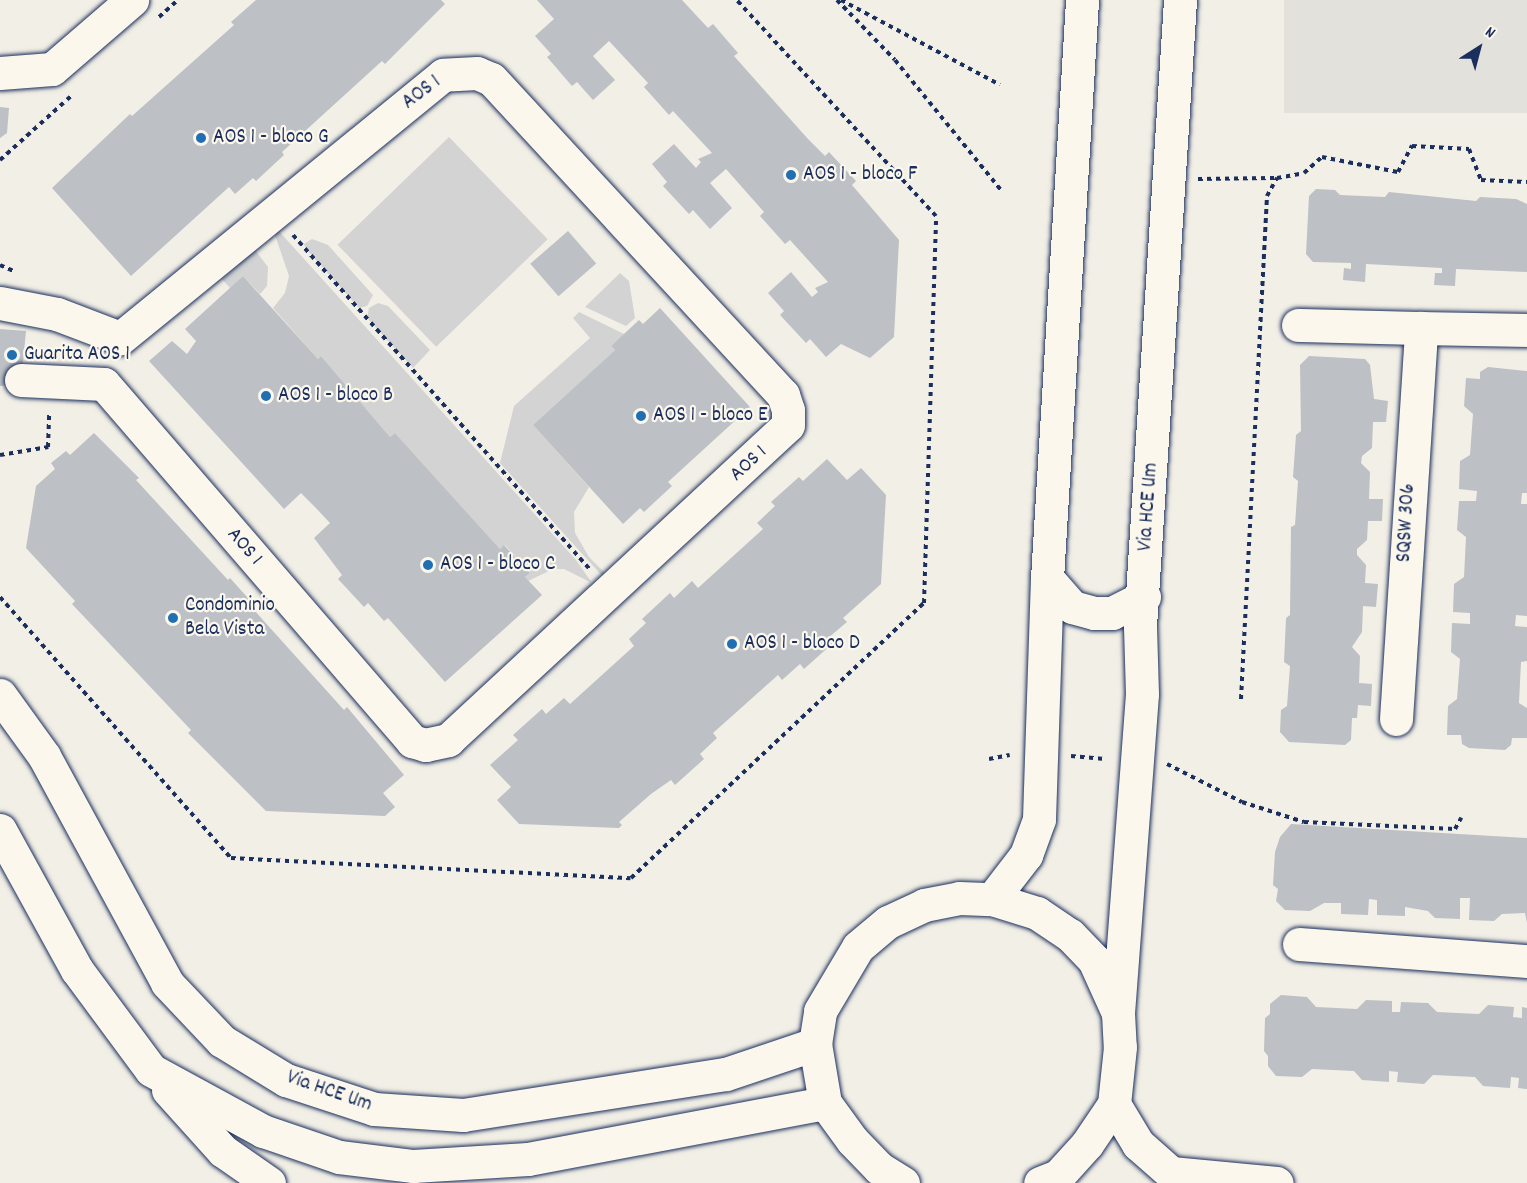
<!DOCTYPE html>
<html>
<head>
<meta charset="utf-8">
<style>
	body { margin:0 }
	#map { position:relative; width:1527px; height:1183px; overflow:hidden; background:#f2efe6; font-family:Dekko,sans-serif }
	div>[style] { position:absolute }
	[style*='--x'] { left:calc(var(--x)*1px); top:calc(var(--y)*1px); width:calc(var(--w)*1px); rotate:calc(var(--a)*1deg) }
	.built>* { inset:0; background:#e2e1dc; transform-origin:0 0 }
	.green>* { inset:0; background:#d2d3d2; transform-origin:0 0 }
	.building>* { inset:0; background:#bdc0c4; transform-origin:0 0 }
	.path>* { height:4px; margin-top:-2px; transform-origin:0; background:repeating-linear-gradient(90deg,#1b2f5e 0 4.5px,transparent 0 9px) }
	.roads { filter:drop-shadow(0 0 2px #1b2f5e) drop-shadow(0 0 2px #1b2f5e) }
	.minor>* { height:33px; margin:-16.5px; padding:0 16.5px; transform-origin:16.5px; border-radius:16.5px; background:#fbf7ec }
	.major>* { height:33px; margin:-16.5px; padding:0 16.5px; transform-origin:16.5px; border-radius:16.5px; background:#fbf7ec }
	.dots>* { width:16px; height:16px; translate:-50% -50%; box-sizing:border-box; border:3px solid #fbf7ec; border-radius:50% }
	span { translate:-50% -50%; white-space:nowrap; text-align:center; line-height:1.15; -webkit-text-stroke:4.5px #fbf7ec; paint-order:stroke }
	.street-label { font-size:21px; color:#1b2f5e }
	.poi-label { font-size:21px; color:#1b2f5e }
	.left { translate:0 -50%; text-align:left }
	.north { position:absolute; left:1449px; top:18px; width:60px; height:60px; -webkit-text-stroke:4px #fbf7ec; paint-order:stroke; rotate:36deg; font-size:16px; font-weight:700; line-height:24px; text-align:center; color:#1b2f5e }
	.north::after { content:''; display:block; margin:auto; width:21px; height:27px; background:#1b2f5e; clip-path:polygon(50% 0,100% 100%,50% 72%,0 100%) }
</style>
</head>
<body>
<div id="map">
	<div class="built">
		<i style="left:1284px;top:0;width:243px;height:113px"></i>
	</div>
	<div class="green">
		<i style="left:449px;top:137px;width:142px;height:155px;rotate:46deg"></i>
		<i style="clip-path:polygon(277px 229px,576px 560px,592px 583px,564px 569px,553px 569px,528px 581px,525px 577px,530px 573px,505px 545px,500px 549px,395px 433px,390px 437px,321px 356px,318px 359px,273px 308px,285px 293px,289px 276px,275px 235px)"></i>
		<i style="clip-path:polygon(312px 239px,328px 245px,373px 295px,367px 306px,359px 308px,306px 249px,304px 244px)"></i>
		<i style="clip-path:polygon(255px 250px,268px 267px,267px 286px,260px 294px,243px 276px,230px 288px,222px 279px)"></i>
		<i style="clip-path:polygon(620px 273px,629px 281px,635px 318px,626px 326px,585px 307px)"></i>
		<i style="clip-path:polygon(378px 303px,388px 306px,430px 350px,413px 368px,367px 318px,369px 308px)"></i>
		<i style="clip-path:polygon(579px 312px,624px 334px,611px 346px,615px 350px,533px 425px,589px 487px,574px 512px,575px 533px,589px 557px,604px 572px,605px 579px,500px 463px,514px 406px,590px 338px,573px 318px)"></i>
	</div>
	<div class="building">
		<i style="clip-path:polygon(256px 0,441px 0,445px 4px,385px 64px,382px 61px,282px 152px,284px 155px,256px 181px,253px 178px,235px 194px,229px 187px,131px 276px,52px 188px,130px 114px,132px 116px,234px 25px,231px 22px)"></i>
		<i style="clip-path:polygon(537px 0,682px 0,708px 28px,713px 24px,738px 53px,734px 56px,808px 139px,825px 156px,829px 152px,856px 181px,852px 185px,899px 240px,894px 337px,870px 358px,841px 344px,826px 357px,810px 339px,806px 343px,780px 315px,784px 311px,768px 293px,791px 272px,812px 297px,818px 292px,815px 288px,828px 282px,790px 240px,785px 244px,760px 216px,764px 212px,726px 169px,710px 183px,732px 208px,710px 229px,693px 210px,689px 214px,663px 186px,667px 182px,652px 164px,674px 144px,696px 168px,701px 162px,698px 159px,712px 153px,673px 111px,669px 115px,644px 87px,648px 83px,609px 41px,593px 56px,615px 80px,593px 100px,577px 82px,572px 86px,547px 57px,551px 54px,535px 36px,554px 19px)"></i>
		<i style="clip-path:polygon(0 107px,9px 108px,7px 133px,0 138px)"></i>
		<i style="clip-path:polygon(1316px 189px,1335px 190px,1340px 195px,1385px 197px,1389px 192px,1476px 201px,1480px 197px,1516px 199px,1527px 204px,1527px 272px,1456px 269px,1455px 286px,1434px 285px,1435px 273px,1442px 273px,1442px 268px,1366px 264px,1365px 282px,1343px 280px,1344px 268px,1351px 269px,1351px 263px,1313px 262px,1306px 254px,1309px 196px)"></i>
		<i style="left:568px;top:231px;width:43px;height:50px;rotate:49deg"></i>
		<i style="clip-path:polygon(243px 276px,318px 359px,321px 356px,390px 437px,395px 433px,500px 549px,504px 545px,530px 573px,525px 577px,542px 595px,445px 682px,388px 618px,384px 621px,368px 603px,364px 607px,338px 579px,342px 575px,314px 538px,330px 523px,314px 506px,301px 493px,284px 509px,149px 361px,172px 341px,187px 354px,196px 341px,185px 329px)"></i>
		<i style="clip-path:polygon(660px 308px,750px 407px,668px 482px,672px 486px,644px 512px,640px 508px,623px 524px,533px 425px,615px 350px,611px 346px,639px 320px,643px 324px)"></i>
		<i style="clip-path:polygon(0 329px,26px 331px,21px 383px,0 386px)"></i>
		<i style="clip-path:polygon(1309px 356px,1365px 359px,1370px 365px,1374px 399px,1388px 401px,1386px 422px,1373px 422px,1372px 448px,1362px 456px,1361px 463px,1370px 472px,1369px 499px,1383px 499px,1382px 521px,1368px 521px,1367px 540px,1357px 549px,1357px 555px,1366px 565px,1365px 583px,1378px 584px,1376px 607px,1363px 606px,1362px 632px,1352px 647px,1360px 656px,1359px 683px,1372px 684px,1371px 706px,1358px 705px,1357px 718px,1352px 718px,1351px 740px,1345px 745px,1289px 742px,1280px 732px,1281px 710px,1287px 706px,1290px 666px,1284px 662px,1286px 618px,1290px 615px,1291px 527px,1295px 525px,1298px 481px,1293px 477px,1296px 435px,1301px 431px,1300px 365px)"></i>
		<i style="clip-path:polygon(1488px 367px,1527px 371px,1527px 493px,1522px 493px,1521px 504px,1527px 504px,1527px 616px,1516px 615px,1515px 626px,1527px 627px,1527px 661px,1521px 662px,1519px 703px,1527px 708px,1527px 738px,1512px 738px,1511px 745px,1505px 750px,1469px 748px,1462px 744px,1461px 735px,1447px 735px,1448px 706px,1457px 699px,1460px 659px,1451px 652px,1452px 623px,1470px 624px,1470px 613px,1453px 612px,1454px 584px,1464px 577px,1466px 537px,1457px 530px,1459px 501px,1476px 501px,1477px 491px,1459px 489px,1460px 461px,1470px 455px,1473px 414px,1464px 406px,1466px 378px,1480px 379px,1480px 372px)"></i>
		<i style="clip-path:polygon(94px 433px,139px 478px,136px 480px,228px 580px,230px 578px,256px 607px,253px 609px,344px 710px,347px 707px,404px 775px,383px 793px,395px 807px,385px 816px,266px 811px,188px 733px,191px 730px,72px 604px,75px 601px,26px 548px,36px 486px,55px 469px,51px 463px,66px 451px,70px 455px)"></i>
		<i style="clip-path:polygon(827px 459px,847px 480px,861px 468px,886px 495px,881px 584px,843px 618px,847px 622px,828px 638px,833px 643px,804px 669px,800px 664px,782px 680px,778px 675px,713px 733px,717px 738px,700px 754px,704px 759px,675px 785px,671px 780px,651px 794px,619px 822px,622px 825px,619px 828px,519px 824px,497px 800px,511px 787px,490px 765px,518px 740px,513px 735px,542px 709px,546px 714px,564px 698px,570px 704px,634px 646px,629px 639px,646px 623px,642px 619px,670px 593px,674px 598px,692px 581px,698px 588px,763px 529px,757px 523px,775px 506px,771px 502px,799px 477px,803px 481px)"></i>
		<i style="clip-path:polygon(1291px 824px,1527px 838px,1527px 923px,1525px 913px,1502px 914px,1494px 921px,1469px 920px,1470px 898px,1460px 898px,1460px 919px,1435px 918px,1428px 911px,1405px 907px,1405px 916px,1377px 915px,1377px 900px,1369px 899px,1368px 915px,1341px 914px,1341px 903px,1324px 903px,1310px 911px,1285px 910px,1276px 901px,1278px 889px,1273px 885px,1275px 852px,1280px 837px)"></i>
		<i style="clip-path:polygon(1281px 995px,1307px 997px,1316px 1007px,1357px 1009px,1366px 1000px,1392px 1001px,1392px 1012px,1400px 1012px,1401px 1002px,1428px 1003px,1437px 1012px,1479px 1014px,1488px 1005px,1514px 1007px,1513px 1017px,1522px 1018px,1522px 1007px,1527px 1008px,1527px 1089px,1518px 1088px,1519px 1078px,1511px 1077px,1510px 1088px,1483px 1086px,1475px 1077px,1433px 1075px,1424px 1084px,1397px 1082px,1398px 1072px,1389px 1071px,1389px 1082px,1362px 1080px,1354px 1071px,1312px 1069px,1302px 1077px,1276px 1076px,1268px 1066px,1268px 1056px,1264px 1051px,1265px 1018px,1270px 1014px,1270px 1004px)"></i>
	</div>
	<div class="path">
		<i style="--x:837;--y:0;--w:83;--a:46"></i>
		<i style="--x:895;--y:60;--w:168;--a:50.8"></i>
		<i style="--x:841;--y:0;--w:180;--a:28.1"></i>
		<i style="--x:159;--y:17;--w:25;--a:-42"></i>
		<i style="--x:0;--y:160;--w:96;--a:-42"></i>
		<i style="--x:1198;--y:179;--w:79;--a:-0.7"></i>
		<i style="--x:1277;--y:178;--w:27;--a:-10"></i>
		<i style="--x:1304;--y:173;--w:24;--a:-42"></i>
		<i style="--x:1322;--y:157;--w:77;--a:11.2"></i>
		<i style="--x:1398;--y:172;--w:30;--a:-62"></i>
		<i style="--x:1412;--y:146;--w:57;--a:3"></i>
		<i style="--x:1469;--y:149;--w:33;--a:69"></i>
		<i style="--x:1481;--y:180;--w:46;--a:2.5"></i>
		<i style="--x:293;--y:235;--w:446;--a:48.4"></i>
		<i style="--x:0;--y:265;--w:17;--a:24"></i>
		<i style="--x:0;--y:455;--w:49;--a:-9.5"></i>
		<i style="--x:48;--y:447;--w:36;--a:-88"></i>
		<i style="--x:0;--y:597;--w:349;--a:48.5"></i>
		<i style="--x:231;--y:858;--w:400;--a:2.9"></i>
		<i style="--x:631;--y:878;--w:402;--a:-43.2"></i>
		<i style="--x:924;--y:603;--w:387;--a:-88.2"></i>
		<i style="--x:936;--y:216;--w:294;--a:-132.7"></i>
		<i style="--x:1241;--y:699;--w:504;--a:-87.04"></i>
		<i style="--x:1267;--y:196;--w:21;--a:-61"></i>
		<i style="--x:1071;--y:756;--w:34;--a:5"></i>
		<i style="--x:989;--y:759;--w:21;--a:-11"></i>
		<i style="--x:1167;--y:764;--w:84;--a:26.9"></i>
		<i style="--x:1242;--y:802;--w:65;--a:17.9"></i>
		<i style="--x:1304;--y:822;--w:151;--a:2.7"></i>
		<i style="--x:1455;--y:829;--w:13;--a:-61"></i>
	</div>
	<div class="roads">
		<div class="minor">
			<i style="--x:0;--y:73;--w:52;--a:-4.4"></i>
			<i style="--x:52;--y:69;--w:106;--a:-40.8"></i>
			<i style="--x:0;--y:303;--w:58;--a:10.9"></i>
			<i style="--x:57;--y:314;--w:67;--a:20.9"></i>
			<i style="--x:1298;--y:325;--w:123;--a:1.4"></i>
			<i style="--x:21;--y:380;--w:83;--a:2.8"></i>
			<i style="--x:104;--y:384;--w:472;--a:49.2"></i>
			<i style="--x:412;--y:741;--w:14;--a:17"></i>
			<i style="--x:425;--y:745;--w:24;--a:-12"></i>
			<i style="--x:448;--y:740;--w:463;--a:-42.8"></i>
			<i style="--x:788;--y:425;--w:15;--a:-90"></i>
			<i style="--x:788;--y:410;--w:16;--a:-108"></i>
			<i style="--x:783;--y:395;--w:430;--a:-132.7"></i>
			<i style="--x:491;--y:79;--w:15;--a:-157"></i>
			<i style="--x:477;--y:73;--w:34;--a:177"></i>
			<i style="--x:443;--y:75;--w:417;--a:140.8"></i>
			<i style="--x:1396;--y:719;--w:392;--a:-86.3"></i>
			<i style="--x:1421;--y:328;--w:106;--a:1.1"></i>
			<i style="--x:1299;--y:944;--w:229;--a:4.3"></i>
		</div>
		<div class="major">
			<i style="--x:1047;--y:578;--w:38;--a:49"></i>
			<i style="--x:1072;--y:607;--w:23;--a:15"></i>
			<i style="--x:1094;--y:613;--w:18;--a:0"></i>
			<i style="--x:1112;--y:613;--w:36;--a:-27"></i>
			<i style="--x:0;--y:695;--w:75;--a:54.2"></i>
			<i style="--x:44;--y:756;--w:258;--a:61.5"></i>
			<i style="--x:167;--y:983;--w:80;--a:46.5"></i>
			<i style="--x:222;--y:1041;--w:75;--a:31.4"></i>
			<i style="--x:286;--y:1080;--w:93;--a:18.2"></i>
			<i style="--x:374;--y:1109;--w:89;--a:3.9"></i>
			<i style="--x:463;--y:1115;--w:266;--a:-8.9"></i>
			<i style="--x:726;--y:1074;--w:94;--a:-18.6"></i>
			<i style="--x:0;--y:830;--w:160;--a:61.2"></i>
			<i style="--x:77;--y:970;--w:124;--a:53.5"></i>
			<i style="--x:151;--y:1070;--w:128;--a:28.6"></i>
			<i style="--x:263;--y:1131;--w:80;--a:18.9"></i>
			<i style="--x:339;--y:1157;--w:75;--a:6.9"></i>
			<i style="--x:413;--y:1166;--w:115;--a:-3.5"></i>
			<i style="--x:528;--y:1159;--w:302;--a:-10.7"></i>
			<i style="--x:992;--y:899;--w:56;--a:-52.3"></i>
			<i style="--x:1026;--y:855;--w:38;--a:-70"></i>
			<i style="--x:1039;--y:819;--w:241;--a:-88.1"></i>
			<i style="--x:1047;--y:578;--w:579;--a:-86.53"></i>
			<i style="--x:1118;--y:1013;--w:320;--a:-85.7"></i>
			<i style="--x:1142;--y:694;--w:68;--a:-91.7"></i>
			<i style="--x:1140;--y:626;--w:627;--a:-86.34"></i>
			<i style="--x:168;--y:1090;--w:82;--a:48"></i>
			<i style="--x:223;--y:1151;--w:56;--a:34.8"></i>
			<i style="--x:1114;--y:1104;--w:47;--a:59"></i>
			<i style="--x:1138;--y:1144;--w:44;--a:41.3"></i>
			<i style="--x:1171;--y:1173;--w:106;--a:5.4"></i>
			<i style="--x:903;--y:1183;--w:28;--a:-148"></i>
			<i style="--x:879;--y:1168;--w:39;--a:-134"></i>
			<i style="--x:852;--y:1140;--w:46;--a:-126.1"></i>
			<i style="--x:825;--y:1103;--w:60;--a:-99.6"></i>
			<i style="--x:815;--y:1044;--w:33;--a:-81"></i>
			<i style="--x:820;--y:1011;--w:74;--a:-59.3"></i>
			<i style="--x:858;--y:947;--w:39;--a:-40"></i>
			<i style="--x:888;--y:922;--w:40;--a:-25"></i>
			<i style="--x:924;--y:905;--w:36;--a:-11"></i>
			<i style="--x:959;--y:898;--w:33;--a:2"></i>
			<i style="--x:992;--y:899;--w:47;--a:17.3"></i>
			<i style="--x:1037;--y:913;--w:40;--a:34"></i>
			<i style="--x:1070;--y:935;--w:35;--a:46"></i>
			<i style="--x:1094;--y:960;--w:58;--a:65.6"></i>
			<i style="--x:1118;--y:1013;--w:34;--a:87"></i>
			<i style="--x:1120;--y:1047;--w:57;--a:96"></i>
			<i style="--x:1114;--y:1104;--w:48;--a:124"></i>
			<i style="--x:1087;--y:1144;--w:43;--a:132.2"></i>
			<i style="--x:1058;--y:1176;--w:19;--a:159"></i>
		</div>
	</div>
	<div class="dots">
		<i style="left:201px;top:138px;background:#1f6fb2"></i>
		<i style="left:791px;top:175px;background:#1f6fb2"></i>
		<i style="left:12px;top:355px;background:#1f6fb2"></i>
		<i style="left:266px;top:396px;background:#1f6fb2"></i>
		<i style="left:641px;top:416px;background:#1f6fb2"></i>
		<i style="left:428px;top:565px;background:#1f6fb2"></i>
		<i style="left:173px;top:618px;background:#1f6fb2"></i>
		<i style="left:732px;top:644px;background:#1f6fb2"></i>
	</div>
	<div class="street-label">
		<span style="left:422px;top:93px;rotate:-37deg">AOS 1</span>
		<span style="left:749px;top:464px;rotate:-43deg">AOS 1</span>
		<span style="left:1149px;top:507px;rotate:-86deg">Via HCE Um</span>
		<span style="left:1407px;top:523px;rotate:-87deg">SQSW 306</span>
		<span style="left:244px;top:547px;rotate:49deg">AOS 1</span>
		<span style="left:329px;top:1092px;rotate:19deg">Via HCE Um</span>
	</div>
	<div class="poi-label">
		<span class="left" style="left:213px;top:138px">AOS 1 - bloco G</span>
		<span class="left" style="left:803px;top:175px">AOS 1 - bloco F</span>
		<span class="left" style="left:24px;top:355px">Guarita AOS 1</span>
		<span class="left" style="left:278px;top:396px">AOS 1 - bloco B</span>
		<span class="left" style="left:653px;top:416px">AOS 1 - bloco E</span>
		<span class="left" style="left:440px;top:565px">AOS 1 - bloco C</span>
		<span class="left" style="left:185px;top:618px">Condominio<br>Bela Vista</span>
		<span class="left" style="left:744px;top:644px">AOS 1 - bloco D</span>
	</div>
	<div class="north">N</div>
</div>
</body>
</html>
